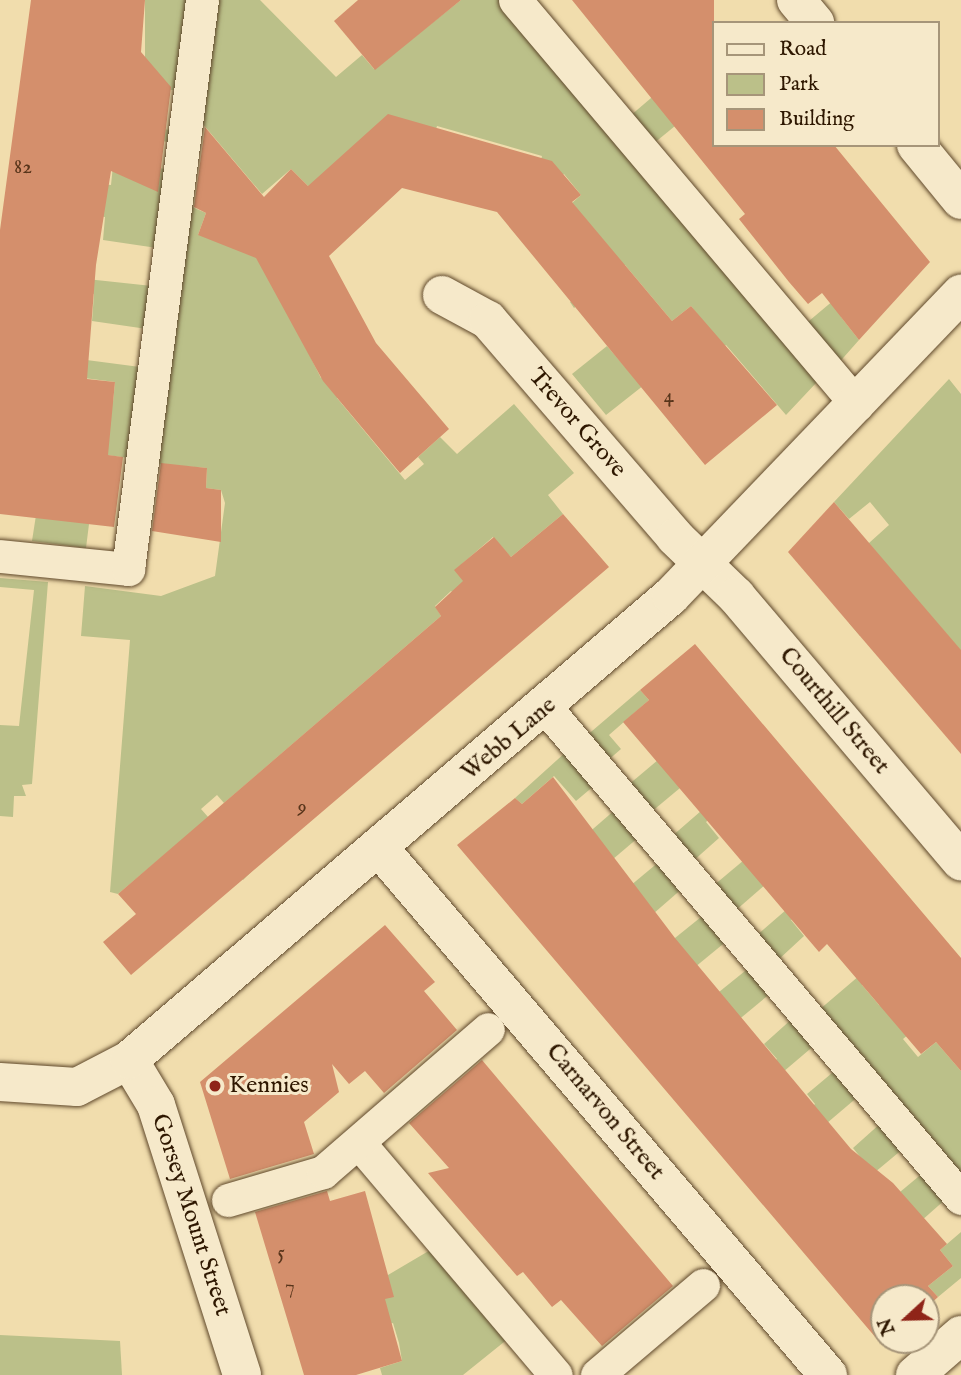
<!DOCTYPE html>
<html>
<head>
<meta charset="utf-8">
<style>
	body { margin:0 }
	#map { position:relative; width:961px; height:1375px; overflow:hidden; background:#f1ddad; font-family:"IM FELL English",serif }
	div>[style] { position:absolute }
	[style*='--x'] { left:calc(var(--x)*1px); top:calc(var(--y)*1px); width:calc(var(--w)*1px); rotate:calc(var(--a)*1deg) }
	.green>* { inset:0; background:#bbc089; transform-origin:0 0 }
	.building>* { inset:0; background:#d48f6c }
	.roads { filter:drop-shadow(0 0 2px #5f482b) drop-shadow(0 0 2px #5f482b) }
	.lane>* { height:33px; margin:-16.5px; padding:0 16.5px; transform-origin:16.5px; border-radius:16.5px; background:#f6e9ca }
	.street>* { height:38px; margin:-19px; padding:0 19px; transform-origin:19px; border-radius:19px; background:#f6e9ca }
	.dots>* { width:19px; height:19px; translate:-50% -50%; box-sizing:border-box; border:4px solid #f6e9ca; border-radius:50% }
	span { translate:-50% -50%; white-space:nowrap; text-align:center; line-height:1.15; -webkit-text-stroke:6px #f6e9ca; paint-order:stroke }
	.number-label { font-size:21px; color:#58351b }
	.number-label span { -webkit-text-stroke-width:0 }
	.street-label { font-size:24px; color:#2e1700 }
	.poi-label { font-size:24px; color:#2e1700 }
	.left { translate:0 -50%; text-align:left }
	.legend { position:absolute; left:712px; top:21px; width:228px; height:126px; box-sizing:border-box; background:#f6e9ca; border:2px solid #a69579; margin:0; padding:9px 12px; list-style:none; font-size:21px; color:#2e1700 }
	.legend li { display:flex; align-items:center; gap:14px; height:35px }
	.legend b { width:35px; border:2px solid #a69579 }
	.north { position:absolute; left:870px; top:1284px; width:70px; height:70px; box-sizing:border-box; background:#f6e9ca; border:2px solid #a69579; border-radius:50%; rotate:248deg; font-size:19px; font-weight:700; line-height:28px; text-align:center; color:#2e1700 }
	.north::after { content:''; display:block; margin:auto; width:24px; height:32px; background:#8f2418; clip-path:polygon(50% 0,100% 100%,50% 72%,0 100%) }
</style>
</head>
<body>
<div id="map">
	<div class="green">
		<i style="left:145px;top:0;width:45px;height:90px"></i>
		<i style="clip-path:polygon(216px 0,260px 0,336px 77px,362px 55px,374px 69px,461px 0,501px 0,817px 382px,786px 415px,726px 345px,706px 362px,691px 348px,606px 415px,572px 374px,607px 346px,638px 382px,705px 324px,691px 306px,672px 321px,625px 265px,574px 308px,570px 302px,619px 260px,572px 203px,581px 195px,564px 174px,539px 194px,535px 183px,542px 156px,437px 126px,422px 177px,308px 186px,291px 169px,262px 194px,202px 123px)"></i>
		<i style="clip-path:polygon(678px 75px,675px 126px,653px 144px,630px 116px)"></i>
		<i style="clip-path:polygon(88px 119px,170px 130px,169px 142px,124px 136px,120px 162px,165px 169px,157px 248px,103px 240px,105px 217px,75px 213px,80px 182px,111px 185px,116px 136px,88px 132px)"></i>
		<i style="clip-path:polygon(190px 206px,206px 213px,198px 235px,246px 228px,321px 378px,374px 349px,381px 361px,337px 398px,405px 480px,424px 464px,418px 457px,440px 437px,457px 454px,514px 404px,574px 473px,548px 495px,563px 514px,511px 557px,493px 537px,455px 570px,517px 644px,451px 591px,435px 606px,441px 616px,224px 803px,217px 795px,201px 809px,254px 869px,243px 880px,195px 829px,118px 894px,110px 892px,130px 640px,81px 636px,85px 586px,161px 596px,215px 576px,225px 503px,221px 490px,206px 488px,207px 468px,158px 464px)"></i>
		<i style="clip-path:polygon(68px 277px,152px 286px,147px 329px,92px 321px,94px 294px,66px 290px)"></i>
		<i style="clip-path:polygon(853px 284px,861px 295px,841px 317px,859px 340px,836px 366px,803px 326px)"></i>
		<i style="clip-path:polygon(56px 356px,140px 367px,129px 458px,46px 447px,113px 402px,115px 382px,84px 378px)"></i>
		<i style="clip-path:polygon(949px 379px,961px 394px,961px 651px,911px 593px,860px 636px,849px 623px,869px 543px,889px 525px,870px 502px,849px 519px,834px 502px)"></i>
		<i style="clip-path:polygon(39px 496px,89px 524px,86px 548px,32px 541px)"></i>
		<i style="clip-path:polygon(0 578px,48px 582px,32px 784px,22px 785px,26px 796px,14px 796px,13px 817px,0 816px,0 725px,19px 726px,34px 590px,0 587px)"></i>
		<i style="clip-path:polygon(640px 690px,649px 700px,609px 735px,621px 749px,606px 762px,585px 737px)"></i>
		<i style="clip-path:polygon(683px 739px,680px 788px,650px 813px,627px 786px)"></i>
		<i style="clip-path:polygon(567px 751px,595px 785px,576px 801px,554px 776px,522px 804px,515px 798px)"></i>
		<i style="clip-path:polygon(724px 791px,732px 799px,706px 822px,719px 838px,692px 862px,671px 837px)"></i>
		<i style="clip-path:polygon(616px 809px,639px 837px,586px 882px,586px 835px)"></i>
		<i style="clip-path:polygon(768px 840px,765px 885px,735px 911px,713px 886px)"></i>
		<i style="clip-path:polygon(660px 861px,684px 887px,630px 934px,630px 886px)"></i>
		<i style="clip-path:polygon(809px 890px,815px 898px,791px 920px,804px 936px,777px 961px,756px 936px)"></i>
		<i style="clip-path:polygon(706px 913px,728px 940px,672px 986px,675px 938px)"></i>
		<i style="clip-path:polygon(873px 964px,862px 985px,879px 1005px,922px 1023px,903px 1039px,918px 1057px,936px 1042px,961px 1071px,961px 1175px,819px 1010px)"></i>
		<i style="clip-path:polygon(750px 967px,772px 992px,718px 1037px,719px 992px)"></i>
		<i style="clip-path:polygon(794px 1017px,816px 1044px,763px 1089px,754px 1078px,777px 1059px,764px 1044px)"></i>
		<i style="clip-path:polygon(838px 1068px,860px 1095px,807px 1140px,807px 1112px,815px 1104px,807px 1094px)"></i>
		<i style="clip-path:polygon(882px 1122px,904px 1148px,850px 1193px,861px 1158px,853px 1148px)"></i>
		<i style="clip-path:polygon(924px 1172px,947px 1198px,894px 1245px,894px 1197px)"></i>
		<i style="clip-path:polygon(961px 1232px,961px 1278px,938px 1297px,928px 1286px,953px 1266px,940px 1250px)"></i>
		<i style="clip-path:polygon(432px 1249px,509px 1338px,463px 1375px,382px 1375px,380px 1368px,402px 1361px,399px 1343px,393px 1323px,370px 1329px,362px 1305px,388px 1275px)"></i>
		<i style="clip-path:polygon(0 1335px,120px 1341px,122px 1375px,0 1375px)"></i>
	</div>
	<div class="building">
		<i style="clip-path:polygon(31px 0,145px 0,141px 52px,171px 87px,158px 192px,111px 171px,96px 265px,87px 379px,115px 382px,108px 455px,123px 457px,114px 527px,0 514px,0 230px)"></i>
		<i style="clip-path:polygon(358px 0,461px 0,375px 70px,334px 21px)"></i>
		<i style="clip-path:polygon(572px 0,714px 0,714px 145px,834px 145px,930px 262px,859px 340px,822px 293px,808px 304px,789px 282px,739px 219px,745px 214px)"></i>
		<i style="clip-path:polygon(388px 114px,552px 161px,581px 195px,572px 202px,672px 321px,691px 306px,777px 405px,705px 465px,497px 212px,402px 188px,329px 256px,376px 343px,449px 429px,400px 473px,323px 381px,256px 258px,198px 235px,206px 213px,194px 207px,205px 127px,264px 197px,291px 169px,308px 186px)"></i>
		<i style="clip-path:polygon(161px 463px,207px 468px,206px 488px,221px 490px,221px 542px,152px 531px)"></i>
		<i style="clip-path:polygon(834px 502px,961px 650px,961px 754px,788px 552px)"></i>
		<i style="clip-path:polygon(563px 514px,609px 567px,131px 975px,103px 942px,136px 914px,118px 894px,441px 616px,435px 607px,463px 581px,454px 570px,494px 537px,511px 557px)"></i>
		<i style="clip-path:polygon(695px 644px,961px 958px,961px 1071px,936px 1042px,921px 1054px,827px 944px,819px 952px,623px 722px,649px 700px,640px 690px)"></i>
		<i style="clip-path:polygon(553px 777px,675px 938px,851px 1149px,893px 1183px,947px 1244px,940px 1250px,953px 1266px,928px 1286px,938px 1297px,926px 1308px,926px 1298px,884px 1298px,888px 1340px,882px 1345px,457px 845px,515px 798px,522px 804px)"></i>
		<i style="clip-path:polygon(385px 925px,435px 982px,424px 991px,457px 1030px,384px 1093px,365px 1071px,349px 1084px,332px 1064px,339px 1092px,304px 1122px,314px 1154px,230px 1179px,200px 1082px)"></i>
		<i style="clip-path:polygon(482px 1060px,673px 1286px,602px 1346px,561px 1300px,552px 1307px,523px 1272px,517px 1276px,428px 1173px,449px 1168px,409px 1123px)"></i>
		<i style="clip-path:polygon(327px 1191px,330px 1201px,365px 1191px,394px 1297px,385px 1299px,402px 1361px,356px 1375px,304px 1375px,255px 1212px)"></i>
	</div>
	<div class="roads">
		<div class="lane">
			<i style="--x:515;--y:0;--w:530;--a:49.82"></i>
			<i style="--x:0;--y:556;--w:129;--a:5.8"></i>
			<i style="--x:128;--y:569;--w:574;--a:-82.59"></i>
			<i style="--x:546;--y:708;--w:642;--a:49.74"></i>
			<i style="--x:359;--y:1143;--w:304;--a:49.7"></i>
			<i style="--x:228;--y:1200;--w:99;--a:-16.4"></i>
			<i style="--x:323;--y:1172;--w:218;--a:-40.9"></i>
			<i style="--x:597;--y:1375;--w:139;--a:-40.3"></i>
		</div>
		<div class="street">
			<i style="--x:796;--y:0;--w:30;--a:50"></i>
			<i style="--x:916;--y:145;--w:71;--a:50.7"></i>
			<i style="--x:442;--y:295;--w:52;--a:28.5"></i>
			<i style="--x:488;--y:320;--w:286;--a:49.2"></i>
			<i style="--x:675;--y:537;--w:85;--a:44"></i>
			<i style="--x:736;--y:596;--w:348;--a:49.7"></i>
			<i style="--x:380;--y:849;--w:691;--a:49.58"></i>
			<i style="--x:129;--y:1060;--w:52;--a:59"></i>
			<i style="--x:156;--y:1105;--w:283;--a:72.3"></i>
			<i style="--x:0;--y:1082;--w:77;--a:3.7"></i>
			<i style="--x:77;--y:1087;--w:59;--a:-27.4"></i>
			<i style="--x:129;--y:1060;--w:713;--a:-40.57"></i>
			<i style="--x:671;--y:596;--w:419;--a:-46.2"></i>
			<i style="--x:915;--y:1375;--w:61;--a:-41"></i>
		</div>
	</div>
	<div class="dots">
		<i style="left:215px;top:1086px;background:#8f2418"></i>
	</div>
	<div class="number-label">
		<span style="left:23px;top:168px">82</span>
		<span style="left:669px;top:397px">4</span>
		<span style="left:302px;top:808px">9</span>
		<span style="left:281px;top:1254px">5</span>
		<span style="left:290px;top:1288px">7</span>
	</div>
	<div class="street-label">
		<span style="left:577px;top:423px;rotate:49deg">Trevor Grove</span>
		<span style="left:834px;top:711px;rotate:50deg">Courthill Street</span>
		<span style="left:509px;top:739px;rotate:-40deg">Webb Lane</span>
		<span style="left:605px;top:1112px;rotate:50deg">Carnarvon Street</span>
		<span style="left:191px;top:1215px;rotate:72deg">Gorsey Mount Street</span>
	</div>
	<div class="poi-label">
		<span class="left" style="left:229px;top:1086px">Kennies</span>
	</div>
	<ul class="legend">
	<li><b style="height:9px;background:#f6e9ca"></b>Road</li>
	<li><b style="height:19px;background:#bbc089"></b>Park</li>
	<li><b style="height:19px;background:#d48f6c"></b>Building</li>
	</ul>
	<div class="north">N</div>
</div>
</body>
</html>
